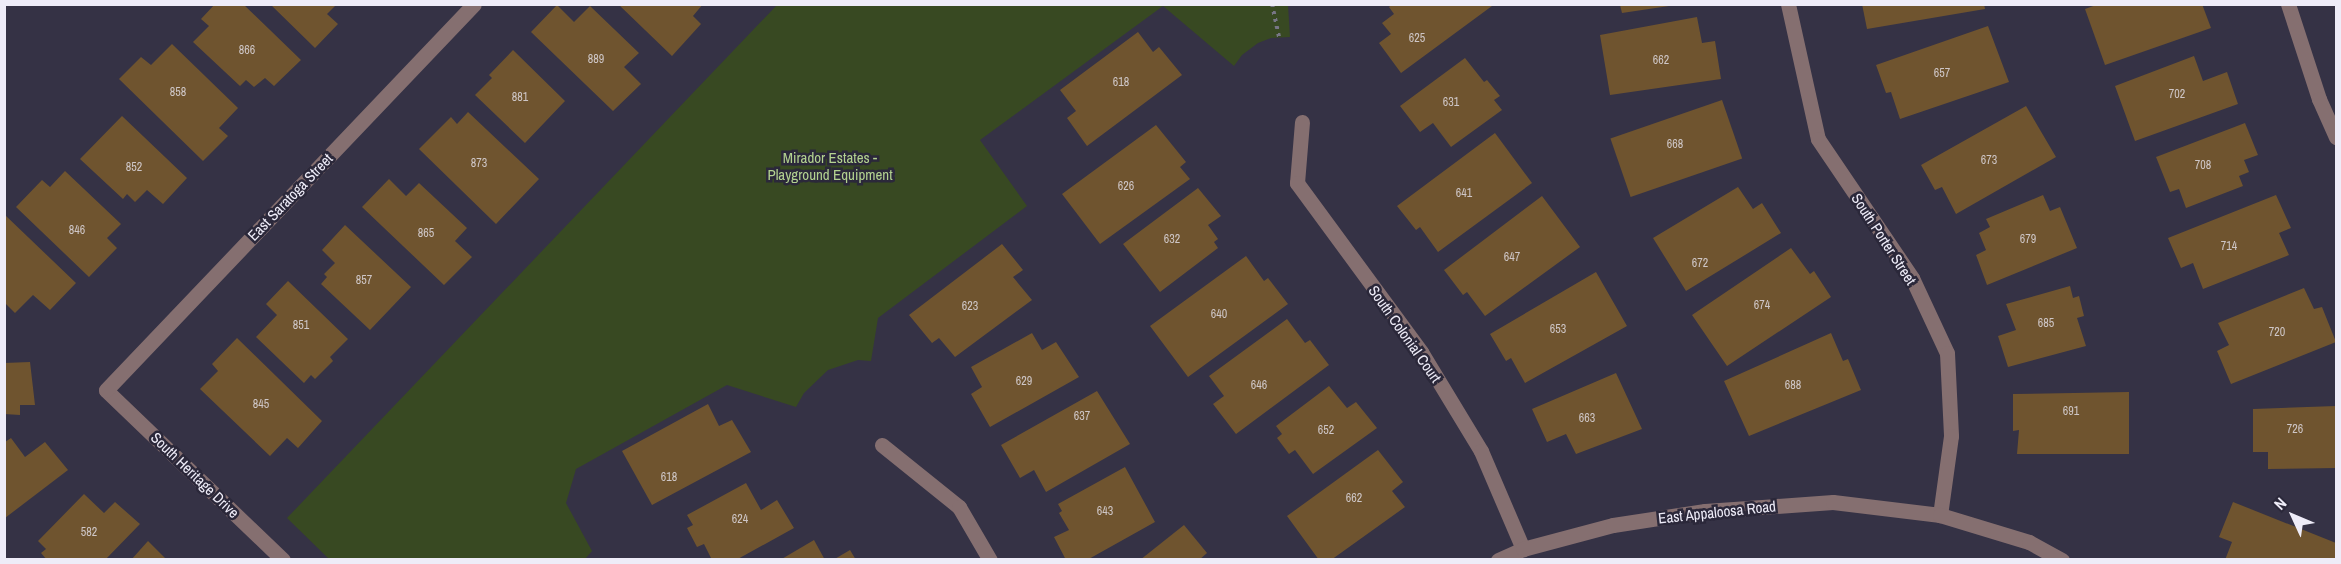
<!DOCTYPE html>
<html>
<head>
<meta charset="utf-8">
<style>
	body { margin:0 }
	#map { position:relative; width:2341px; height:564px; overflow:hidden; background:#353245; font-family:"Archivo Narrow",sans-serif }
	div>[style] { position:absolute }
	[style*='--x'] { left:calc(var(--x)*1px); top:calc(var(--y)*1px); width:calc(var(--w)*1px); rotate:calc(var(--a)*1deg) }
	.green>* { inset:0; background:#384922 }
	.building>* { inset:0; background:#6f542f; transform-origin:0 0 }
	.path>* { height:4px; margin-top:-2px; transform-origin:0; background:repeating-linear-gradient(90deg,#787686 0 3px,transparent 0 7.5px) }
	.minor>* { height:15px; margin:-7.5px; padding:0 7.5px; transform-origin:7.5px; border-radius:7.5px; background:#856f70 }
	span { translate:-50% -50%; white-space:nowrap; text-align:center; line-height:1.15; -webkit-text-stroke:5px #2b283a; paint-order:stroke }
	.number-label { font-size:12px; color:#cec6c6 }
	.number-label span { -webkit-text-stroke-width:0 }
	.park-label { font-size:15px; color:#b3d290 }
	.street-label { font-size:15px; color:#eeecf8 }
	.frame { position:absolute; inset:0; border:6px solid #eeecf8; pointer-events:none }
	.north { position:absolute; left:2263px; top:486px; width:60px; height:60px; -webkit-text-stroke:4px #2b283a; paint-order:stroke; rotate:314deg; font-size:16px; font-weight:700; line-height:24px; text-align:center; color:#eeecf8 }
	.north::after { content:''; display:block; margin:auto; width:21px; height:27px; background:#eeecf8; clip-path:polygon(50% 0,100% 100%,50% 72%,0 100%) }
</style>
</head>
<body>
<div id="map">
	<div class="green">
		<i style="clip-path:polygon(777px 5px,1288px 5px,1290px 37px,1271px 38px,1258px 43px,1242px 55px,1234px 66px,1163px 6px,980px 140px,1027px 206px,878px 318px,871px 361px,858px 360px,828px 370px,804px 393px,796px 407px,727px 385px,576px 469px,566px 503px,592px 551px,585px 559px,329px 559px,287px 518px)"></i>
	</div>
	<div class="building">
		<i style="clip-path:polygon(215px 4px,243px 4px,301px 60px,274px 86px,265px 78px,254px 87px,246px 80px,240px 86px,193px 42px,209px 26px,201px 19px)"></i>
		<i style="clip-path:polygon(270px 4px,337px 4px,327px 14px,338px 24px,315px 48px)"></i>
		<i style="clip-path:polygon(618px 4px,703px 4px,693px 16px,701px 24px,672px 56px)"></i>
		<i style="clip-path:polygon(1392px 4px,1491px 4px,1492px 6px,1401px 73px,1379px 43px,1391px 34px,1382px 23px,1394px 14px,1389px 7px)"></i>
		<i style="clip-path:polygon(1862px 4px,1984px 4px,1985px 9px,1867px 29px)"></i>
		<i style="clip-path:polygon(2099px 4px,2202px 4px,2211px 28px,2105px 65px,2085px 9px)"></i>
		<i style="clip-path:polygon(557px 5px,574px 22px,590px 6px,639px 53px,624px 67px,641px 84px,613px 111px,531px 32px)"></i>
		<i style="clip-path:polygon(1620px 5px,1669px 5px,1669px 6px,1622px 13px)"></i>
		<i style="clip-path:polygon(1697px 17px,1702px 43px,1715px 41px,1721px 79px,1610px 95px,1600px 35px)"></i>
		<i style="clip-path:polygon(1988px 26px,2009px 82px,1900px 119px,1891px 92px,1886px 93px,1876px 65px)"></i>
		<i style="clip-path:polygon(1138px 32px,1153px 52px,1159px 47px,1182px 75px,1087px 146px,1067px 118px,1076px 111px,1060px 90px)"></i>
		<i style="clip-path:polygon(172px 44px,238px 108px,219px 128px,228px 136px,203px 161px,119px 79px,141px 57px,151px 65px)"></i>
		<i style="clip-path:polygon(513px 50px,565px 101px,525px 143px,475px 95px,492px 78px,489px 75px)"></i>
		<i style="clip-path:polygon(2194px 56px,2203px 81px,2227px 72px,2238px 104px,2135px 141px,2115px 86px)"></i>
		<i style="clip-path:polygon(1465px 58px,1484px 82px,1487px 80px,1500px 96px,1494px 100px,1502px 110px,1451px 147px,1433px 123px,1420px 132px,1400px 106px)"></i>
		<i style="left:1722px;top:100px;width:62px;height:118px;rotate:71deg"></i>
		<i style="clip-path:polygon(2026px 106px,2056px 157px,1956px 214px,1942px 187px,1935px 190px,1921px 165px)"></i>
		<i style="clip-path:polygon(468px 112px,539px 179px,496px 224px,419px 149px,451px 117px,457px 124px)"></i>
		<i style="clip-path:polygon(122px 116px,187px 178px,163px 204px,147px 190px,135px 202px,127px 194px,123px 199px,80px 159px)"></i>
		<i style="clip-path:polygon(2245px 123px,2258px 155px,2244px 160px,2249px 172px,2239px 176px,2243px 186px,2186px 208px,2179px 189px,2170px 192px,2156px 157px)"></i>
		<i style="clip-path:polygon(1156px 125px,1186px 162px,1180px 167px,1190px 179px,1100px 244px,1062px 194px)"></i>
		<i style="clip-path:polygon(1495px 133px,1532px 183px,1438px 252px,1420px 227px,1416px 230px,1397px 206px)"></i>
		<i style="clip-path:polygon(65px 171px,121px 224px,107px 238px,117px 248px,89px 277px,16px 207px,42px 180px,50px 187px)"></i>
		<i style="clip-path:polygon(389px 179px,406px 196px,419px 183px,467px 228px,455px 241px,472px 257px,444px 285px,362px 207px)"></i>
		<i style="clip-path:polygon(1738px 187px,1753px 209px,1762px 203px,1781px 233px,1686px 291px,1653px 238px)"></i>
		<i style="clip-path:polygon(1198px 188px,1221px 216px,1208px 225px,1218px 239px,1214px 242px,1218px 248px,1160px 292px,1123px 244px)"></i>
		<i style="clip-path:polygon(2043px 195px,2050px 211px,2060px 207px,2077px 248px,1987px 285px,1976px 255px,1986px 250px,1979px 233px,1990px 227px,1986px 219px)"></i>
		<i style="clip-path:polygon(2276px 195px,2291px 228px,2279px 233px,2289px 255px,2203px 289px,2193px 263px,2181px 268px,2168px 238px)"></i>
		<i style="clip-path:polygon(1542px 196px,1580px 247px,1485px 316px,1467px 292px,1463px 295px,1444px 270px)"></i>
		<i style="clip-path:polygon(5px 215px,76px 283px,50px 310px,33px 295px,15px 313px,5px 303px)"></i>
		<i style="clip-path:polygon(345px 225px,411px 287px,370px 330px,321px 284px,327px 277px,324px 274px,335px 263px,322px 250px)"></i>
		<i style="clip-path:polygon(1002px 244px,1023px 270px,1013px 277px,1032px 300px,955px 357px,939px 338px,932px 343px,909px 315px)"></i>
		<i style="clip-path:polygon(1791px 248px,1810px 274px,1814px 271px,1831px 297px,1727px 366px,1692px 315px)"></i>
		<i style="clip-path:polygon(1246px 256px,1264px 281px,1268px 278px,1288px 304px,1188px 377px,1150px 326px)"></i>
		<i style="clip-path:polygon(1596px 272px,1627px 326px,1525px 383px,1511px 358px,1506px 361px,1490px 334px)"></i>
		<i style="clip-path:polygon(288px 281px,348px 339px,330px 357px,333px 361px,315px 379px,311px 375px,304px 383px,256px 337px,277px 315px,266px 304px)"></i>
		<i style="clip-path:polygon(2070px 286px,2073px 298px,2079px 296px,2084px 316px,2077px 318px,2086px 346px,2008px 367px,1998px 336px,2016px 330px,2006px 304px)"></i>
		<i style="clip-path:polygon(2304px 288px,2314px 309px,2322px 307px,2336px 342px,2231px 384px,2217px 351px,2229px 345px,2218px 323px)"></i>
		<i style="clip-path:polygon(1287px 319px,1305px 343px,1310px 340px,1329px 365px,1236px 434px,1213px 404px,1224px 396px,1209px 376px)"></i>
		<i style="clip-path:polygon(1032px 333px,1042px 350px,1056px 342px,1079px 377px,990px 427px,971px 394px,982px 387px,971px 367px)"></i>
		<i style="clip-path:polygon(1831px 333px,1843px 361px,1848px 359px,1861px 390px,1749px 436px,1724px 381px)"></i>
		<i style="clip-path:polygon(237px 338px,322px 421px,298px 448px,287px 438px,270px 456px,200px 389px,218px 371px,212px 364px)"></i>
		<i style="clip-path:polygon(30px 362px,35px 405px,20px 405px,20px 415px,4px 414px,4px 363px)"></i>
		<i style="clip-path:polygon(1616px 373px,1642px 429px,1576px 454px,1566px 434px,1547px 442px,1532px 409px)"></i>
		<i style="clip-path:polygon(1329px 386px,1347px 408px,1356px 402px,1377px 428px,1313px 474px,1295px 450px,1289px 454px,1277px 438px,1282px 434px,1276px 426px)"></i>
		<i style="clip-path:polygon(1097px 391px,1130px 444px,1046px 492px,1034px 470px,1020px 478px,1001px 445px)"></i>
		<i style="clip-path:polygon(2129px 392px,2129px 454px,2017px 454px,2019px 430px,2013px 431px,2013px 394px)"></i>
		<i style="clip-path:polygon(708px 404px,719px 426px,732px 420px,751px 452px,652px 505px,622px 451px)"></i>
		<i style="clip-path:polygon(2336px 406px,2336px 468px,2268px 469px,2268px 452px,2253px 452px,2253px 409px)"></i>
		<i style="clip-path:polygon(11px 438px,25px 457px,45px 442px,68px 470px,5px 518px,5px 442px)"></i>
		<i style="clip-path:polygon(1378px 450px,1403px 482px,1392px 491px,1405px 507px,1331px 560px,1319px 560px,1287px 516px)"></i>
		<i style="clip-path:polygon(1125px 467px,1155px 522px,1087px 560px,1066px 560px,1054px 537px,1069px 530px,1059px 513px,1062px 511px,1058px 504px)"></i>
		<i style="clip-path:polygon(746px 483px,761px 510px,777px 500px,794px 528px,736px 560px,712px 560px,704px 544px,697px 547px,687px 528px,693px 525px,687px 515px)"></i>
		<i style="clip-path:polygon(84px 494px,104px 513px,115px 502px,140px 524px,105px 560px,47px 560px,41px 553px,46px 549px,38px 541px)"></i>
		<i style="clip-path:polygon(2233px 502px,2336px 543px,2336px 560px,2225px 560px,2232px 542px,2219px 537px)"></i>
		<i style="clip-path:polygon(1184px 525px,1207px 553px,1199px 560px,1140px 560px)"></i>
		<i style="clip-path:polygon(814px 540px,825px 560px,780px 560px)"></i>
		<i style="clip-path:polygon(148px 541px,167px 560px,131px 560px)"></i>
		<i style="clip-path:polygon(850px 550px,856px 560px,833px 560px)"></i>
	</div>
	<div class="path">
		<i style="--x:1272;--y:4;--w:34;--a:78"></i>
	</div>
	<div class="minor">
		<i style="--x:1788;--y:4;--w:138;--a:77.5"></i>
		<i style="--x:1818;--y:139;--w:168;--a:55.9"></i>
		<i style="--x:1912;--y:278;--w:83;--a:65"></i>
		<i style="--x:1947;--y:353;--w:83;--a:87.2"></i>
		<i style="--x:1951;--y:436;--w:80;--a:97.9"></i>
		<i style="--x:2288;--y:4;--w:100;--a:71.9"></i>
		<i style="--x:2319;--y:99;--w:42;--a:65.9"></i>
		<i style="--x:1302;--y:122;--w:61;--a:94.7"></i>
		<i style="--x:1297;--y:183;--w:210;--a:53.7"></i>
		<i style="--x:1421;--y:352;--w:116;--a:58.8"></i>
		<i style="--x:1481;--y:451;--w:107;--a:66.8"></i>
		<i style="--x:882;--y:445;--w:99;--a:38.8"></i>
		<i style="--x:959;--y:507;--w:61;--a:59.7"></i>
		<i style="--x:283;--y:560;--w:245;--a:-136.2"></i>
		<i style="--x:106;--y:390;--w:533;--a:-46.37"></i>
		<i style="--x:1498;--y:560;--w:27;--a:-24"></i>
		<i style="--x:1523;--y:549;--w:93;--a:-14.9"></i>
		<i style="--x:1613;--y:525;--w:93;--a:-8.7"></i>
		<i style="--x:1705;--y:511;--w:128;--a:-4"></i>
		<i style="--x:1833;--y:502;--w:108;--a:6.9"></i>
		<i style="--x:1940;--y:515;--w:93;--a:16.9"></i>
		<i style="--x:2029;--y:542;--w:38;--a:29"></i>
	</div>
	<div class="number-label">
		<span style="left:1417px;top:39px">625</span>
		<span style="left:247px;top:51px">866</span>
		<span style="left:596px;top:60px">889</span>
		<span style="left:1661px;top:61px">662</span>
		<span style="left:1942px;top:74px">657</span>
		<span style="left:1121px;top:83px">618</span>
		<span style="left:178px;top:93px">858</span>
		<span style="left:2177px;top:95px">702</span>
		<span style="left:520px;top:98px">881</span>
		<span style="left:1451px;top:103px">631</span>
		<span style="left:1675px;top:145px">668</span>
		<span style="left:1989px;top:161px">673</span>
		<span style="left:479px;top:164px">873</span>
		<span style="left:2203px;top:166px">708</span>
		<span style="left:134px;top:168px">852</span>
		<span style="left:1126px;top:187px">626</span>
		<span style="left:1464px;top:194px">641</span>
		<span style="left:77px;top:231px">846</span>
		<span style="left:426px;top:234px">865</span>
		<span style="left:1172px;top:240px">632</span>
		<span style="left:2028px;top:240px">679</span>
		<span style="left:2229px;top:247px">714</span>
		<span style="left:1512px;top:258px">647</span>
		<span style="left:1700px;top:264px">672</span>
		<span style="left:364px;top:281px">857</span>
		<span style="left:1762px;top:306px">674</span>
		<span style="left:970px;top:307px">623</span>
		<span style="left:1219px;top:315px">640</span>
		<span style="left:2046px;top:324px">685</span>
		<span style="left:301px;top:326px">851</span>
		<span style="left:1558px;top:330px">653</span>
		<span style="left:2277px;top:333px">720</span>
		<span style="left:1024px;top:382px">629</span>
		<span style="left:1259px;top:386px">646</span>
		<span style="left:1793px;top:386px">688</span>
		<span style="left:261px;top:405px">845</span>
		<span style="left:2071px;top:412px">691</span>
		<span style="left:1082px;top:417px">637</span>
		<span style="left:1587px;top:419px">663</span>
		<span style="left:2295px;top:430px">726</span>
		<span style="left:1326px;top:431px">652</span>
		<span style="left:669px;top:478px">618</span>
		<span style="left:1354px;top:499px">662</span>
		<span style="left:1105px;top:512px">643</span>
		<span style="left:740px;top:520px">624</span>
		<span style="left:89px;top:533px">582</span>
	</div>
	<div class="park-label">
		<span style="left:830px;top:166px">Mirador Estates -<br>Playground Equipment</span>
	</div>
	<div class="street-label">
		<span style="left:290px;top:197px;rotate:-46deg">East Saratoga Street</span>
		<span style="left:1884px;top:239px;rotate:57deg">South Porter Street</span>
		<span style="left:1405px;top:334px;rotate:55deg">South Colonial Court</span>
		<span style="left:195px;top:475px;rotate:44deg">South Heritage Drive</span>
		<span style="left:1717px;top:512px;rotate:-6deg">East Appaloosa Road</span>
	</div>
	<div class="frame"></div>
	<div class="north">N</div>
</div>
</body>
</html>
